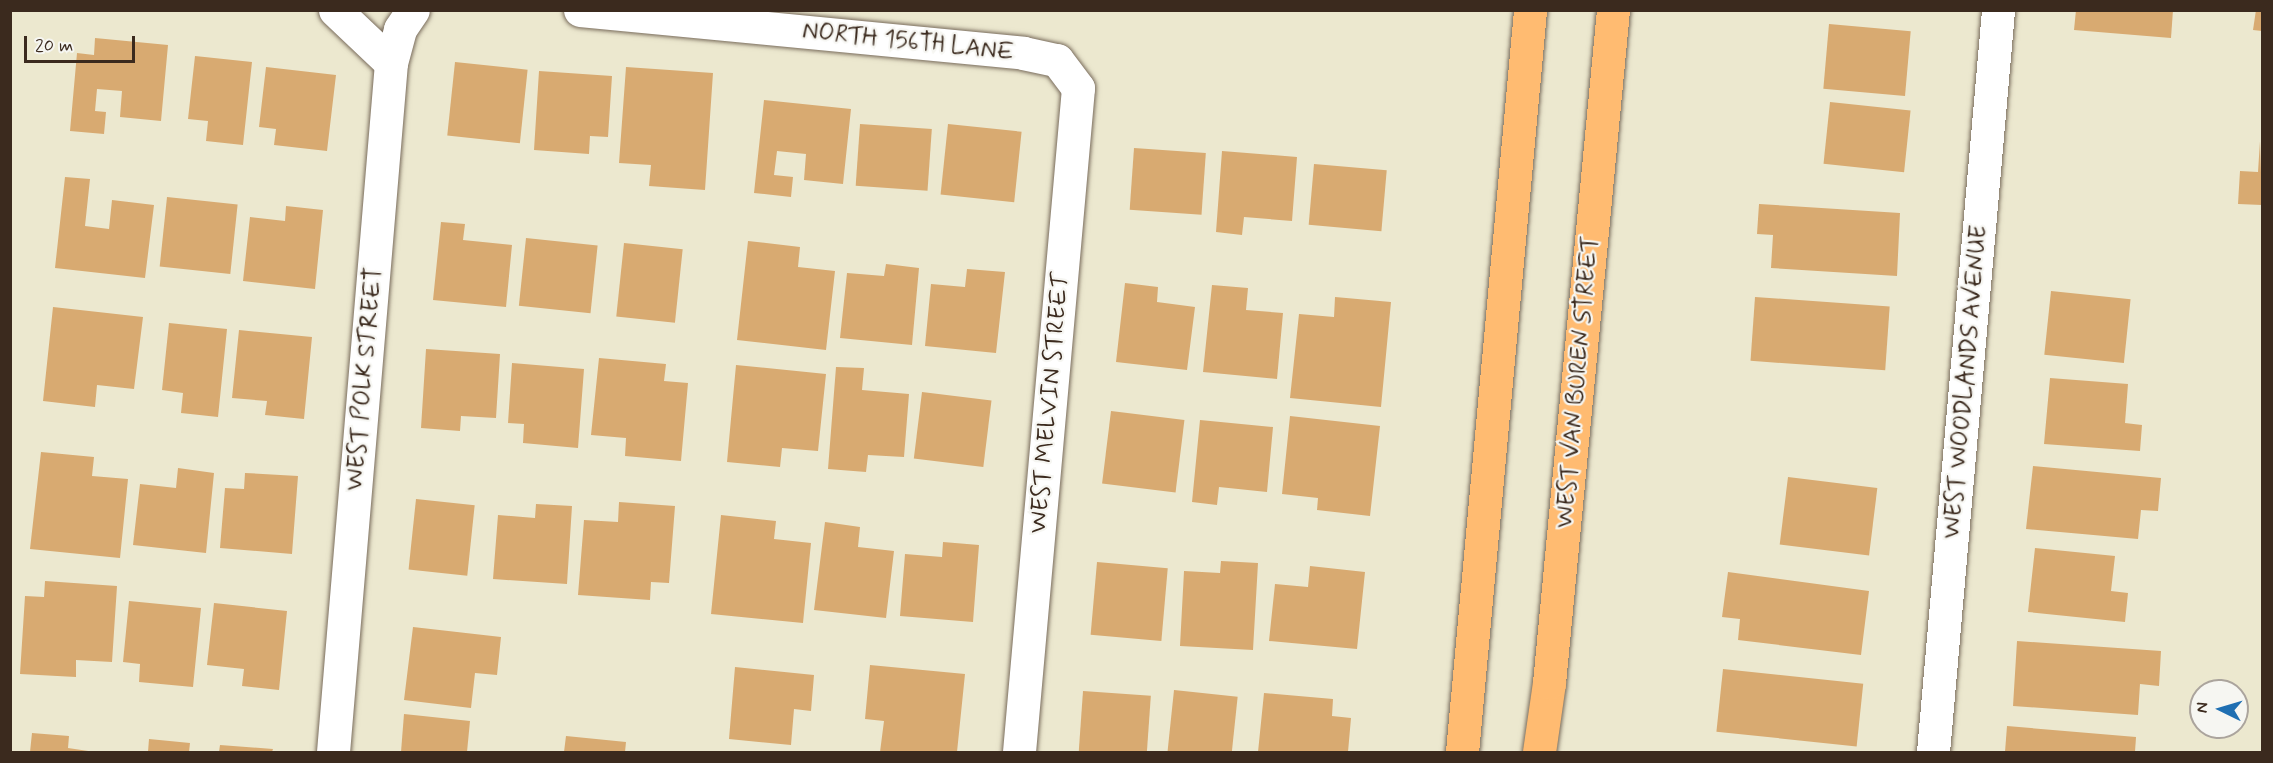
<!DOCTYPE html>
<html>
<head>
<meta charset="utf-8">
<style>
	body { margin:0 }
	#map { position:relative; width:2273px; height:763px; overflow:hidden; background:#ece8cf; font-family:Mynerve,sans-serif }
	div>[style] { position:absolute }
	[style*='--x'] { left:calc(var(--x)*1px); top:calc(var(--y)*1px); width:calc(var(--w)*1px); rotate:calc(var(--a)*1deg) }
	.building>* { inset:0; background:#d8aa71; transform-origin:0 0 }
	.roads { filter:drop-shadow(0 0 2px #796c5c) drop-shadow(0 0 2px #796c5c) }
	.minor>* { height:33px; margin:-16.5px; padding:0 16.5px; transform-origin:16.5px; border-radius:16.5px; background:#fff }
	.primary>* { height:33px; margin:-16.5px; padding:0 16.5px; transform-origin:16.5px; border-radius:16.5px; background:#ffbb71 }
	span { translate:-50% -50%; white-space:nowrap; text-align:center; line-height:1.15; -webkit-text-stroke:4.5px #f6f6f2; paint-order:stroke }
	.street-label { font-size:24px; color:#3b2a1e }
	.frame { position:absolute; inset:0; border:12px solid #3b2a1e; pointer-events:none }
	.north { position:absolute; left:2189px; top:679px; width:60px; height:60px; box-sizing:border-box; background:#f6f6f2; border:2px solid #aba49d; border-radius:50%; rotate:275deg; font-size:16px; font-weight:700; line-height:24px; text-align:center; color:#3b2a1e }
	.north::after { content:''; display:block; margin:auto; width:21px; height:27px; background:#1f6fb2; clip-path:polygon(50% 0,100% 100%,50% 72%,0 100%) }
	.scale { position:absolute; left:24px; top:36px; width:111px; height:27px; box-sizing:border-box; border:3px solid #3b2a1e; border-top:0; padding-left:8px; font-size:18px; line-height:21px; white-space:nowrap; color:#3b2a1e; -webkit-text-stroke:4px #f6f6f2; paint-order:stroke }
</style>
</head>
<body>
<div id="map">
	<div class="building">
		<i style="clip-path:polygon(2076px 10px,2173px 10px,2171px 38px,2074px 30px)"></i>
		<i style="clip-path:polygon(2256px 10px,2262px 10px,2262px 31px,2253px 30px)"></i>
		<i style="left:1829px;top:24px;width:82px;height:65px;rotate:5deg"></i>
		<i style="clip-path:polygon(95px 38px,168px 45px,161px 121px,120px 117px,122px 91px,97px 89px,95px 111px,106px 112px,104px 134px,70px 131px,77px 53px,94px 55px)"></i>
		<i style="clip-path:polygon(195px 56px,252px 62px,243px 145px,206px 141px,208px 121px,188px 119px)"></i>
		<i style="left:455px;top:62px;width:73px;height:74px;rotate:6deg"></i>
		<i style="clip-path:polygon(266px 67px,336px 75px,327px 151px,274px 145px,276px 129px,259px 127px)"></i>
		<i style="clip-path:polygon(626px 67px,713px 73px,705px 190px,649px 186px,651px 165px,619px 163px)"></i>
		<i style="clip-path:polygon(539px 71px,612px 76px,608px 137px,590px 136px,589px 154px,534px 150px)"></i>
		<i style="clip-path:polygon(764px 100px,851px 109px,843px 184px,804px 180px,806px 154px,777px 151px,774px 175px,793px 177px,791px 197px,754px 193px)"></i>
		<i style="left:1830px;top:102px;width:81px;height:62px;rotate:6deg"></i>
		<i style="left:860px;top:124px;width:72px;height:62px;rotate:4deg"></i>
		<i style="left:948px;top:124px;width:74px;height:71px;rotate:6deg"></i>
		<i style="clip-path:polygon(2260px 141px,2262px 205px,2238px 204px,2240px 171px,2258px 172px)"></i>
		<i style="left:1134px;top:148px;width:72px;height:62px;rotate:4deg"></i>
		<i style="clip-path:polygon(1222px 151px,1297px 157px,1292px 221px,1244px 217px,1242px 235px,1216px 232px)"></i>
		<i style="left:1314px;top:164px;width:73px;height:61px;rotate:5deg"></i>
		<i style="clip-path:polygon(65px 177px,90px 179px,85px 226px,109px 229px,112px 200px,154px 205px,145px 278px,55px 268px)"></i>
		<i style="left:167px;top:197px;width:71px;height:70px;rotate:6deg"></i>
		<i style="clip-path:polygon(1759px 204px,1900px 213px,1897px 276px,1771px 268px,1773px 235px,1757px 234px)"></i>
		<i style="clip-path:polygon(286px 206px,323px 210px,315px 289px,243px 281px,250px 217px,285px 221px)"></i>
		<i style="clip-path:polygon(441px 222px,465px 224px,463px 240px,512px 245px,506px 307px,433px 300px)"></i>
		<i style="left:526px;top:238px;width:72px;height:68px;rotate:6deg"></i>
		<i style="clip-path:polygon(748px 241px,800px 247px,798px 267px,835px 271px,826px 350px,737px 340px)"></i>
		<i style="left:624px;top:243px;width:59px;height:74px;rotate:6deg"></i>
		<i style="clip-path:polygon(886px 264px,919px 268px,912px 345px,840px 338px,847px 273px,884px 276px)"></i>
		<i style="clip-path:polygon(967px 269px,1005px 272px,996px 353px,925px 346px,931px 284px,965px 287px)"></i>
		<i style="clip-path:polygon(1125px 283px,1158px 287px,1157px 302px,1195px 307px,1187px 370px,1116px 362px)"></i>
		<i style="clip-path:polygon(1212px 285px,1248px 288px,1246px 310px,1283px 313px,1277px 379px,1203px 372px)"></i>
		<i style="left:2051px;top:291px;width:80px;height:64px;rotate:6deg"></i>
		<i style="clip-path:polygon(1335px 297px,1391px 302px,1381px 407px,1290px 398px,1299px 314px,1334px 317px)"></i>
		<i style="left:1755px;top:297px;width:135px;height:64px;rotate:4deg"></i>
		<i style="clip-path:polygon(53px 307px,143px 317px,134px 389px,97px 385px,95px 407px,43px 401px)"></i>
		<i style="clip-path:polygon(169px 323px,227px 329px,218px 417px,181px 413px,183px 393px,162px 390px)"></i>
		<i style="clip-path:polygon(239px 330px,312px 337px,304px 419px,265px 415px,267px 401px,232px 398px)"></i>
		<i style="clip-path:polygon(426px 349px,500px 354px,496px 418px,461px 416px,460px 431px,421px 428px)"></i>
		<i style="clip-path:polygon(599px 358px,666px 364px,664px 381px,688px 383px,681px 461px,625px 456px,626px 438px,591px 435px)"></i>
		<i style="clip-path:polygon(512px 363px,584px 369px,578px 448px,523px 443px,524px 424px,508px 423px)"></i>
		<i style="clip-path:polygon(736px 365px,826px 374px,818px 451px,782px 448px,780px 467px,727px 462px)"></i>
		<i style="clip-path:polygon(836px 367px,864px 368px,862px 390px,909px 394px,904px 457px,868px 455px,866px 472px,828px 469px)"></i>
		<i style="clip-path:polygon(2050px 378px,2128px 384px,2125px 423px,2142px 425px,2140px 451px,2044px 444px)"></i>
		<i style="left:922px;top:392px;width:70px;height:67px;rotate:7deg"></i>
		<i style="left:1111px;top:411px;width:74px;height:73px;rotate:7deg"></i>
		<i style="clip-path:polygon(1290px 416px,1380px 426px,1370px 516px,1317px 510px,1318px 498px,1282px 494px)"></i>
		<i style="clip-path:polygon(1200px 420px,1273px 427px,1267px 492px,1219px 487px,1217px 505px,1192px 502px)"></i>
		<i style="clip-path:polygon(41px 452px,94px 457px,92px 476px,128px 479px,120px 558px,30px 549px)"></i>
		<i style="clip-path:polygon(2033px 466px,2161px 478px,2158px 511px,2141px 510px,2138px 539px,2026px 529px)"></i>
		<i style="clip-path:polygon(178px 468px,214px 473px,206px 553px,133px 545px,140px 484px,176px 488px)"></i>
		<i style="clip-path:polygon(245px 473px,298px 476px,292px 554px,220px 548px,225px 488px,244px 489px)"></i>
		<i style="left:1788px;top:477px;width:90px;height:68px;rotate:7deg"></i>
		<i style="left:416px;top:499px;width:59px;height:71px;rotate:6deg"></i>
		<i style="clip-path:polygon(619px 502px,675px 506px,669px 583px,651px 582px,650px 600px,578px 595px,584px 520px,618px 522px)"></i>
		<i style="clip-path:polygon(536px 504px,572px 506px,567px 584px,493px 579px,498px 515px,535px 518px)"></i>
		<i style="clip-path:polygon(721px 515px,776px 521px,774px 539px,811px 543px,803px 623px,711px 614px)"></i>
		<i style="clip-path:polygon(825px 522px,860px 527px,858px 547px,894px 551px,886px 618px,814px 610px)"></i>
		<i style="clip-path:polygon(943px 542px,979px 545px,973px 622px,900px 616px,905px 554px,942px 557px)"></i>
		<i style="clip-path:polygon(2035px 548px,2115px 556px,2111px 591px,2128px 593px,2125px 622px,2028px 612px)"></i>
		<i style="clip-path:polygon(1221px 561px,1258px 563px,1253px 650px,1180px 646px,1184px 571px,1220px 573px)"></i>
		<i style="left:1097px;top:562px;width:71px;height:73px;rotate:5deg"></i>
		<i style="clip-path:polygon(1310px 566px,1365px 572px,1357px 649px,1269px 641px,1275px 584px,1308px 587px)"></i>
		<i style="clip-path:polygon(1728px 572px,1869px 591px,1861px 655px,1738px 640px,1740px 619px,1722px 617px)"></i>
		<i style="clip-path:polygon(45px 581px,117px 586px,112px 662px,76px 660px,76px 677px,20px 674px,25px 596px,44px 597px)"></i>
		<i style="clip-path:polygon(129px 601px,201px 608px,193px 687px,139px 682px,140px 664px,123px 662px)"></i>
		<i style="clip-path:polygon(214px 603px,287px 611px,279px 690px,242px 686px,244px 669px,207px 665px)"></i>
		<i style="clip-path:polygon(413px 627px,501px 637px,497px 675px,475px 673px,471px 708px,404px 700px)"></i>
		<i style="clip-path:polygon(2017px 641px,2161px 651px,2159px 686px,2140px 684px,2138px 715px,2013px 706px)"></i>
		<i style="clip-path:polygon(870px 665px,965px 674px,957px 752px,880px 752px,884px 721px,865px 719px)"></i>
		<i style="clip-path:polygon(735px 667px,814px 675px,811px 711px,794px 709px,791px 745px,729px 739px)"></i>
		<i style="left:1723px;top:669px;width:141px;height:63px;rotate:6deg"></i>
		<i style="left:1174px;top:690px;width:64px;height:62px;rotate:6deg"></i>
		<i style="left:1083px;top:691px;width:68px;height:61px;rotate:4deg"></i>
		<i style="clip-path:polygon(1264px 693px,1333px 699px,1332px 716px,1351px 718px,1348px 752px,1258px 752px)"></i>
		<i style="clip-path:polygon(404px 714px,470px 721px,467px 752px,401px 752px)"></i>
		<i style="clip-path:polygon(2007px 726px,2136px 737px,2135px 752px,2005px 752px)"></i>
		<i style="clip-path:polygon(32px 733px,69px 736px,68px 748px,95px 752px,30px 752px)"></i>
		<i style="clip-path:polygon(566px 736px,626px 742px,625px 752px,564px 752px)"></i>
		<i style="clip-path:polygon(149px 739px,190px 743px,189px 752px,148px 752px)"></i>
		<i style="clip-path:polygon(220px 745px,273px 749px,272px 752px,219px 752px)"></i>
	</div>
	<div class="roads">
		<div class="minor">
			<i style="--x:335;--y:10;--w:77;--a:43.4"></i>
			<i style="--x:580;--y:10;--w:445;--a:5.5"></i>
			<i style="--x:1023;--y:53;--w:35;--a:12"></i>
			<i style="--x:1057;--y:60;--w:35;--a:53"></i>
			<i style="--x:1078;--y:88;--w:667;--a:95.08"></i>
			<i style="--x:333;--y:752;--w:691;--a:-85.19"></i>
			<i style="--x:391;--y:63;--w:35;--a:-75"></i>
			<i style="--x:400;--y:29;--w:23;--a:-56"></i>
			<i style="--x:1933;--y:752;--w:745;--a:-84.99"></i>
		</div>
		<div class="primary">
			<i style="--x:1462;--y:752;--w:745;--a:-84.76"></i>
			<i style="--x:1539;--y:752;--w:70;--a:-81.8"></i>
			<i style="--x:1549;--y:683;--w:676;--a:-84.57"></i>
		</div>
	</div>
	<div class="street-label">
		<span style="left:908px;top:42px;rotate:6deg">NORTH 156TH LANE</span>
		<span style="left:365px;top:379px;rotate:-85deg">WEST POLK STREET</span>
		<span style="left:1578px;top:382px;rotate:-85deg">WEST VAN BUREN STREET</span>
		<span style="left:1966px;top:382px;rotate:-85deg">WEST WOODLANDS AVENUE</span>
		<span style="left:1050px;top:403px;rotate:-85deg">WEST MELVIN STREET</span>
	</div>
	<div class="frame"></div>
	<div class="north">N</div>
	<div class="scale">20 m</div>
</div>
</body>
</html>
